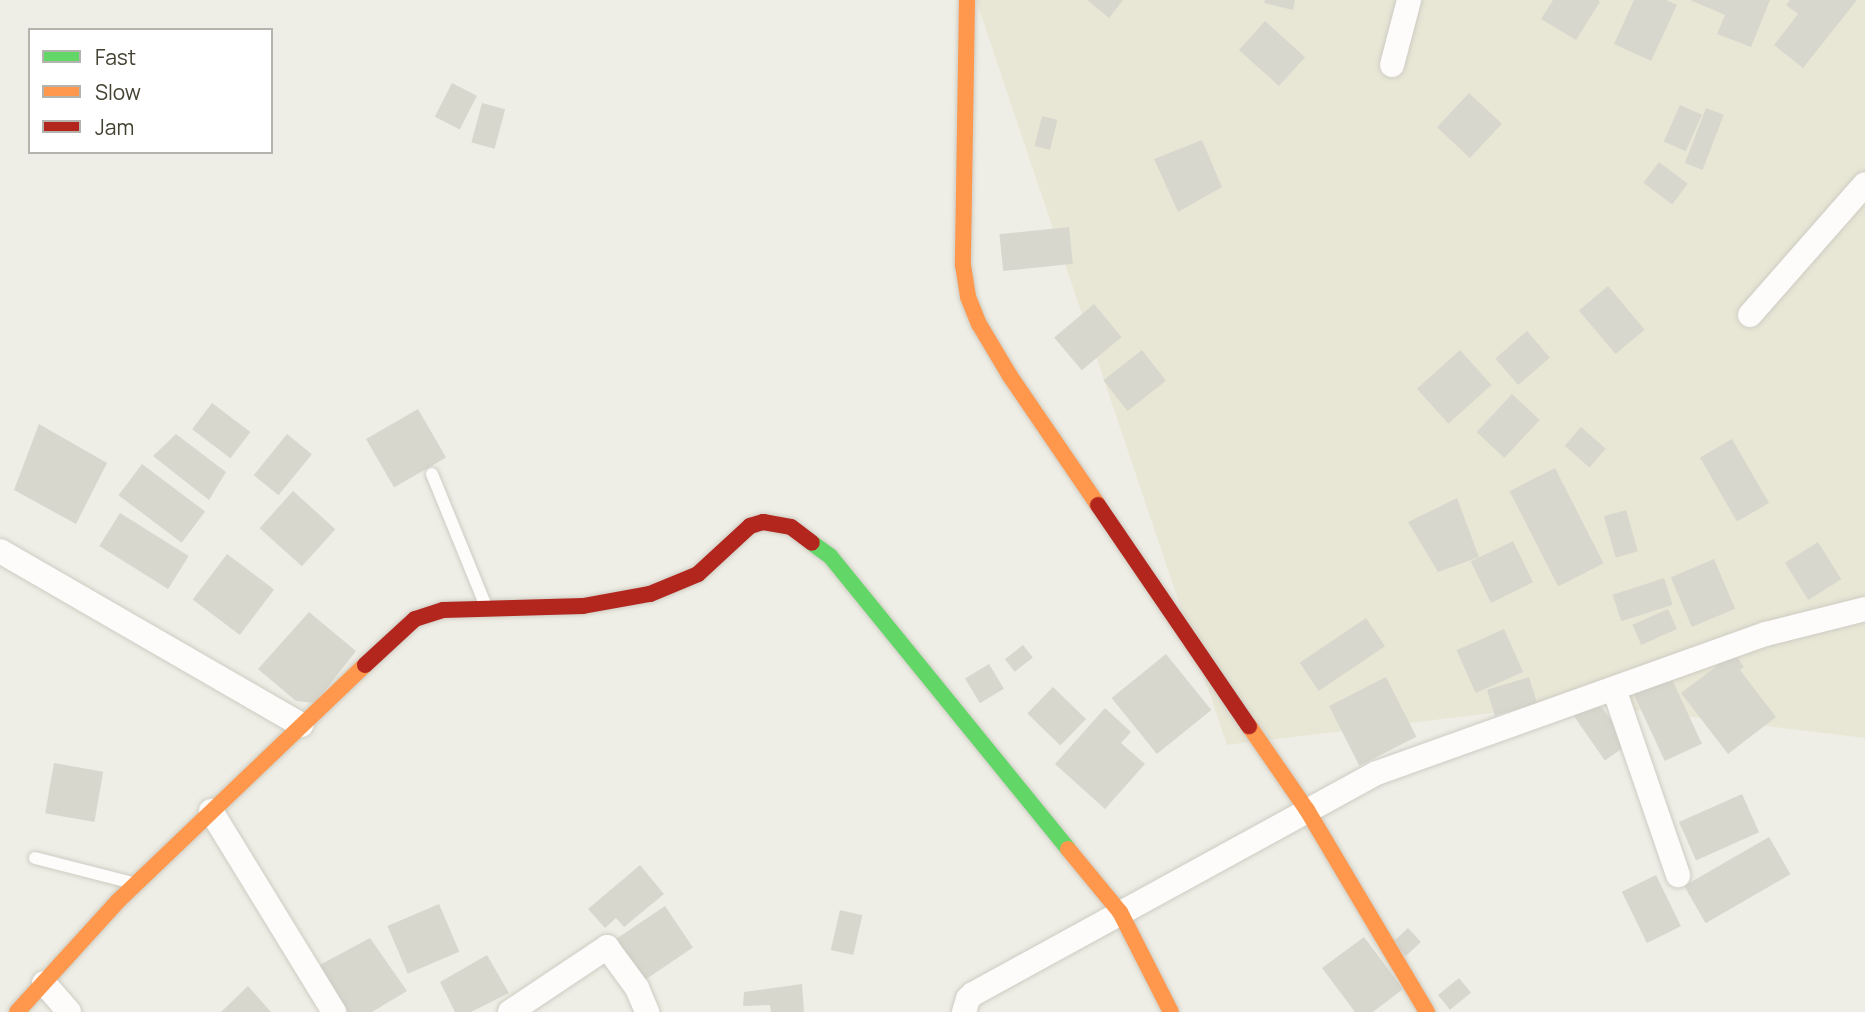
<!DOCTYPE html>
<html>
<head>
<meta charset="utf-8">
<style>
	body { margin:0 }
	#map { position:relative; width:1865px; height:1012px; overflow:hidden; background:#efeee6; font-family:Manrope,sans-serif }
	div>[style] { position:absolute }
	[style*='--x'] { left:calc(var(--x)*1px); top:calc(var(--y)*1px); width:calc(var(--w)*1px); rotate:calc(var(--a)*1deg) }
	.residential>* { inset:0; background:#e8e7d6 }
	.building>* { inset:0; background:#d8d7ce; transform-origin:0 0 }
	.roads { filter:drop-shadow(0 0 2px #cdccc3) drop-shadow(0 0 2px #cdccc3) }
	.lane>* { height:12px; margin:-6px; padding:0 6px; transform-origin:6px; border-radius:6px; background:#fdfcfb }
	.street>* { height:24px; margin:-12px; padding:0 12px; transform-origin:12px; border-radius:12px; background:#fdfcfb }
	.fast>* { height:16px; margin:-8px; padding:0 8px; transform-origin:8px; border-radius:8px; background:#63d668 }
	.slow>* { height:16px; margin:-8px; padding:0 8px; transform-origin:8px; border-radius:8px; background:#ff974d }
	.jam>* { height:16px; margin:-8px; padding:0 8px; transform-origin:8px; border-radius:8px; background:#b3261e }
	span { translate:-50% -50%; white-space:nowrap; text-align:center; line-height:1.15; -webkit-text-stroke:7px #fff; paint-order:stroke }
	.legend { position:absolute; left:28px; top:28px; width:245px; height:126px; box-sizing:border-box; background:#fff; border:2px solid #b4b3ad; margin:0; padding:9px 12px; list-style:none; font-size:21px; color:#444232 }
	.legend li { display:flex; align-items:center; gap:14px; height:35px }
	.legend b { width:35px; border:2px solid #b4b3ad }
</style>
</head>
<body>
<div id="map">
	<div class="residential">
		<i style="clip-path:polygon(976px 0,1865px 0,1865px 738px,1576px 703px,1227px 745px)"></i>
	</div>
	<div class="building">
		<i style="clip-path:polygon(1087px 0,1123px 0,1109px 18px)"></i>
		<i style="clip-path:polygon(1265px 0,1295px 0,1293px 10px,1264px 3px)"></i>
		<i style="clip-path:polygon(1553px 0,1598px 0,1600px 2px,1576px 40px,1541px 19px)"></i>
		<i style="clip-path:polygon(1634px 0,1666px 0,1677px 5px,1651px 61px,1614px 44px)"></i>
		<i style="clip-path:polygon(1690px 0,1770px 0,1751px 47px,1717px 34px,1725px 15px)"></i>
		<i style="clip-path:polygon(1790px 0,1857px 0,1803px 68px,1774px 45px,1798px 14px,1786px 5px)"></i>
		<i style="left:1265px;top:21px;width:54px;height:39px;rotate:42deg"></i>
		<i style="left:452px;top:83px;width:28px;height:38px;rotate:27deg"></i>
		<i style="left:1469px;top:93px;width:45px;height:47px;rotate:43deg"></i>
		<i style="left:482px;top:103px;width:24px;height:41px;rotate:15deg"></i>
		<i style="left:1680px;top:105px;width:24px;height:40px;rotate:24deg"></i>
		<i style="left:1706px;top:108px;width:19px;height:59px;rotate:21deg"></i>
		<i style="left:1042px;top:116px;width:16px;height:31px;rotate:14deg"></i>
		<i style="clip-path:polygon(1202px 140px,1222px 187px,1178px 212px,1154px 159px)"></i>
		<i style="left:1659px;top:162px;width:36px;height:26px;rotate:37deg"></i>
		<i style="left:1069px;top:227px;width:37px;height:70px;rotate:84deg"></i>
		<i style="left:1608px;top:286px;width:57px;height:38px;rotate:50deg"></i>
		<i style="left:1094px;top:304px;width:43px;height:52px;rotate:50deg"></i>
		<i style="left:1527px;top:331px;width:35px;height:42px;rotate:49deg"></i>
		<i style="left:1142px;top:350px;width:39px;height:49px;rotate:52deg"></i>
		<i style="left:1460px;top:350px;width:47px;height:58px;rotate:48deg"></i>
		<i style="left:1512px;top:394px;width:38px;height:52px;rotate:43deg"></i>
		<i style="left:212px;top:403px;width:48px;height:33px;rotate:37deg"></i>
		<i style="left:418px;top:409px;width:56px;height:60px;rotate:60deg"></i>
		<i style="clip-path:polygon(39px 424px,107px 463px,76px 524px,14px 490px)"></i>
		<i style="left:1581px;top:427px;width:33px;height:25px;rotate:41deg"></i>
		<i style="clip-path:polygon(176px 434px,226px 472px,209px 500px,153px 456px)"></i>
		<i style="left:287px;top:434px;width:32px;height:53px;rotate:39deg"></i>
		<i style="left:1732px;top:439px;width:74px;height:37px;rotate:60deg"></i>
		<i style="left:142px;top:464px;width:79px;height:39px;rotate:37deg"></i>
		<i style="left:1555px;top:468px;width:107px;height:51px;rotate:63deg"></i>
		<i style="left:293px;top:491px;width:57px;height:50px;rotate:42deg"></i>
		<i style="clip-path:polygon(1457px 498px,1479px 557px,1438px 572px,1408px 522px)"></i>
		<i style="left:1626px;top:510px;width:43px;height:23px;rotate:74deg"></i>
		<i style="left:120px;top:513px;width:81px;height:39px;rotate:32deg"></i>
		<i style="left:1513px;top:541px;width:46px;height:47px;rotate:64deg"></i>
		<i style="left:1818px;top:542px;width:44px;height:39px;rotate:58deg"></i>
		<i style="left:227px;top:554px;width:59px;height:57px;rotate:37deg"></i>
		<i style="left:1714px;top:559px;width:54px;height:47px;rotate:67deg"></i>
		<i style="left:1664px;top:578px;width:28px;height:54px;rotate:72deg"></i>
		<i style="left:1668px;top:609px;width:22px;height:39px;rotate:66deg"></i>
		<i style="clip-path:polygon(309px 612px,356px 651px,315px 703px,296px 701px,258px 669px)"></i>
		<i style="left:1366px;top:618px;width:34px;height:80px;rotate:56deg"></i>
		<i style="left:1504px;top:629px;width:47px;height:52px;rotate:66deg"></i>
		<i style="left:1023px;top:645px;width:16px;height:23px;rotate:52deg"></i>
		<i style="clip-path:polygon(1734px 653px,1744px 667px,1740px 670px,1776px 717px,1728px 754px,1681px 693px)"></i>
		<i style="left:1166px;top:654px;width:72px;height:70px;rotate:51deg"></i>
		<i style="left:989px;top:664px;width:29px;height:28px;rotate:59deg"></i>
		<i style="left:1669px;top:673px;width:78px;height:41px;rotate:65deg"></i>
		<i style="left:1386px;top:677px;width:67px;height:64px;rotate:63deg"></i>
		<i style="left:1529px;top:677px;width:27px;height:44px;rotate:73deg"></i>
		<i style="left:1053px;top:687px;width:46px;height:37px;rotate:44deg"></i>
		<i style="left:1594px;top:696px;width:59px;height:28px;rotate:55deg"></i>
		<i style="clip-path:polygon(1105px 708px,1131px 732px,1121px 743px,1145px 764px,1105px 809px,1055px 764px)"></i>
		<i style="left:54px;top:763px;width:50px;height:51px;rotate:10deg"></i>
		<i style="left:1742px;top:794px;width:42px;height:69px;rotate:66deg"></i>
		<i style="left:1769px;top:837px;width:43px;height:98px;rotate:60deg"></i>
		<i style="clip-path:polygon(640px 865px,664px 894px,624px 927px,616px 918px,605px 928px,588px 909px)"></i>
		<i style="left:1656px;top:875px;width:57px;height:38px;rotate:64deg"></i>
		<i style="left:439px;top:904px;width:52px;height:56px;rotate:67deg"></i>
		<i style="left:665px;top:906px;width:50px;height:63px;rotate:56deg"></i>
		<i style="left:840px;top:910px;width:23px;height:41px;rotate:13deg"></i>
		<i style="left:1408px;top:928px;width:19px;height:21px;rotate:47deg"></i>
		<i style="clip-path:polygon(1364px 937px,1403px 989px,1373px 1012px,1355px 1012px,1322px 968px)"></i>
		<i style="clip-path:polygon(370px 938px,407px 991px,372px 1012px,343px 1012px,316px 967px)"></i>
		<i style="clip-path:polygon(487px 955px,509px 993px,471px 1012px,455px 1012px,440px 982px)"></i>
		<i style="left:1459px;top:978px;width:19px;height:27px;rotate:51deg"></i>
		<i style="clip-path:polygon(802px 984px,804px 1012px,771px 1012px,770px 1005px,743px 1006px,744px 992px)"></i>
		<i style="clip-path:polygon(248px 986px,271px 1012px,221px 1012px)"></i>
	</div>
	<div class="roads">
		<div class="lane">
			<i style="--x:432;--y:474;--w:143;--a:67.8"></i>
			<i style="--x:35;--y:858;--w:97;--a:14.3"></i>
		</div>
		<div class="street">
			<i style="--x:1392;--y:65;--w:67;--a:-75.3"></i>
			<i style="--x:1750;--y:315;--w:174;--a:-48.7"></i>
			<i style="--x:0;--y:551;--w:348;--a:30"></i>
			<i style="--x:1614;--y:689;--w:197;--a:71"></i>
			<i style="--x:211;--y:811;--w:236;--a:58.5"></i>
			<i style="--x:44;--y:983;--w:38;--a:49"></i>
			<i style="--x:510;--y:1012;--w:117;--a:-33.8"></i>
			<i style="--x:607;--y:947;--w:51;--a:53.8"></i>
			<i style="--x:637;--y:988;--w:26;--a:67"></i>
			<i style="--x:964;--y:1012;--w:14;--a:-73"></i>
			<i style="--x:968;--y:999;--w:7;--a:-45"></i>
			<i style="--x:973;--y:994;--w:460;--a:-28.7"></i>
			<i style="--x:1377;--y:773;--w:413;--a:-19.7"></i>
			<i style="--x:1766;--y:634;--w:102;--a:-14.2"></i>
		</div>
		<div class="fast">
			<i style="--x:812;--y:543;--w:22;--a:36"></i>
			<i style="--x:830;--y:556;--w:377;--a:50.9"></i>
		</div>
		<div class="slow">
			<i style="--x:967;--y:0;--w:265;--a:90.9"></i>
			<i style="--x:963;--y:265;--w:32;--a:81"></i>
			<i style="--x:968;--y:297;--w:29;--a:68"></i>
			<i style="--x:979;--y:324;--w:61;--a:59.2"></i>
			<i style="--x:1010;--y:376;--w:156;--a:55.7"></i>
			<i style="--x:1249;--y:726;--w:102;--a:55.4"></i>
			<i style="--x:1307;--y:810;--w:235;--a:59.3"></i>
			<i style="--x:1068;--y:849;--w:82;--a:50.5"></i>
			<i style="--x:1120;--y:912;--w:112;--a:63"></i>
			<i style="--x:17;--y:1012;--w:150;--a:-47.7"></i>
			<i style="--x:118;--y:901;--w:342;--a:-43.7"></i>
		</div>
		<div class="jam">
			<i style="--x:1098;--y:505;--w:268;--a:55.7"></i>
			<i style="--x:365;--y:665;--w:68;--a:-42.6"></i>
			<i style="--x:415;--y:619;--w:29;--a:-18"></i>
			<i style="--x:443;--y:610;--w:140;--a:-1.6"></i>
			<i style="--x:583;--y:606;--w:68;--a:-10.2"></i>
			<i style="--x:650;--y:594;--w:52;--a:-22.6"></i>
			<i style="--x:698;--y:574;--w:71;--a:-42.7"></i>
			<i style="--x:750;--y:526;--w:14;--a:-17"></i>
			<i style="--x:763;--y:522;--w:28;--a:10"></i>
			<i style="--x:791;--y:527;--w:26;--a:37"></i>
		</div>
	</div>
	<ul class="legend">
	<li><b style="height:9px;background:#63d668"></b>Fast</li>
	<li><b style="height:9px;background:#ff974d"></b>Slow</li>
	<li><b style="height:9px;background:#b3261e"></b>Jam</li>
	</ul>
</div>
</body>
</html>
